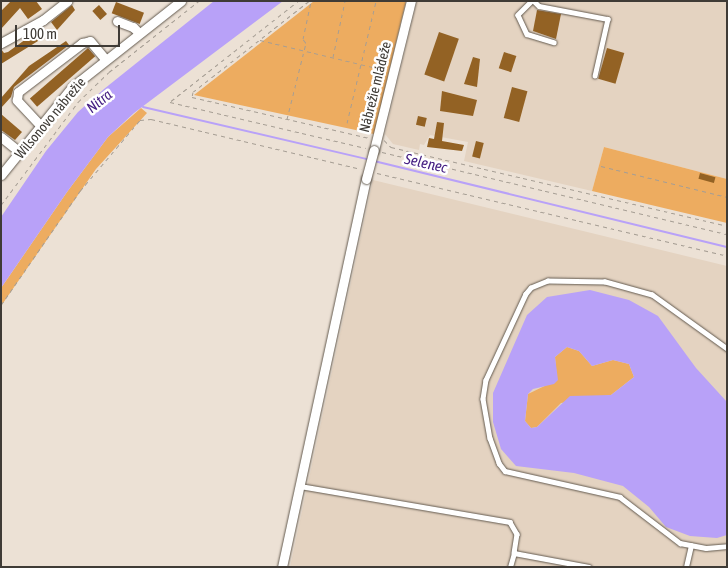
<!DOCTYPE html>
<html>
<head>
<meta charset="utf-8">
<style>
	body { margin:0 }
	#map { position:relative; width:728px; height:568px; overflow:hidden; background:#ece1d5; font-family:"Asap Condensed",sans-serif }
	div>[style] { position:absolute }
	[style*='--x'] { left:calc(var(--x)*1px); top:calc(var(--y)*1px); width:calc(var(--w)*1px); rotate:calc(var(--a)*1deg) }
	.built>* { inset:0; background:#e4d3c1 }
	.green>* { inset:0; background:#edac60 }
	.water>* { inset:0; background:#b8a1f8 }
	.stream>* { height:2px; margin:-1px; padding:0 1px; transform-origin:1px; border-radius:1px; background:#b8a1f8 }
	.building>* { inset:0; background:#936224; transform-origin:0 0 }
	.path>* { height:1px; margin-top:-0.5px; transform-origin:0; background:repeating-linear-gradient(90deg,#a59d93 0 4px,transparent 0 8px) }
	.roads { filter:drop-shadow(0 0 1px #635a4f) drop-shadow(0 0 1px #635a4f) }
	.service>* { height:4.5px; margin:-2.25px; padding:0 2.25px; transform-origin:2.25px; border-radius:2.25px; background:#fff }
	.minor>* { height:9px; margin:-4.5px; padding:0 4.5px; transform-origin:4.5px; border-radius:4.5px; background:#fff }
	.bridges { filter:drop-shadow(0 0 1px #635a4f) drop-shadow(0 0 1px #635a4f) }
	.minor-bridge>* { height:9px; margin:-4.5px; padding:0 4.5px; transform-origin:4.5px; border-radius:4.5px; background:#fff }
	span { translate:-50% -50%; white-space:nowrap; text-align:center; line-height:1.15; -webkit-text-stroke:5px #fff; paint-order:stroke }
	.street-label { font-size:14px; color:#3f3b36 }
	.water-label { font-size:15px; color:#462083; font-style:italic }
	.frame { position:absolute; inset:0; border:2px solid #3f3b36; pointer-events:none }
	.scale { position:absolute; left:15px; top:25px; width:105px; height:22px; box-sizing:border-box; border:2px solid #3f3b36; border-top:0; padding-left:6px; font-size:15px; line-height:18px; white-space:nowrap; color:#3f3b36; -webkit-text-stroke:4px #fff; paint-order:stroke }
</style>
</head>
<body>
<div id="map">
	<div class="built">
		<i style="clip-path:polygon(417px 1px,727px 1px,727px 179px,604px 147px,592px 191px,464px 161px,468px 142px,430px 135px,424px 145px,420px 144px,419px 150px,393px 144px,385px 134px)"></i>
		<i style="clip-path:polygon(373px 180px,727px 266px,727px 567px,290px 567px)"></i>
	</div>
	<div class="green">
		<i style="clip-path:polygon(314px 1px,406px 1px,374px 134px,194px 95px)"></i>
		<i style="clip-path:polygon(141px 108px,147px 113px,96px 169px,1px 306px,1px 288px,67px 192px,108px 137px)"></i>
		<i style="clip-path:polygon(604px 147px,727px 179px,727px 223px,592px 191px)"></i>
		<i style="clip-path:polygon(567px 347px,579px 351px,592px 366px,613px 360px,629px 364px,634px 377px,611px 395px,561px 403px,537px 427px,531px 428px,525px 421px,528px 394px,557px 380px,555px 357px)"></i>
	</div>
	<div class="water">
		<i style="clip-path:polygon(214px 1px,283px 1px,134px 113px,108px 137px,67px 192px,1px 288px,1px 217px,46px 151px,78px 112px,104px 89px)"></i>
		<i style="clip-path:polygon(evenodd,590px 290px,629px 300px,658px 316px,696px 368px,727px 402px,727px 535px,717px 538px,690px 536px,666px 527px,649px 507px,623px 486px,574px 473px,516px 466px,501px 449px,493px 422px,493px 393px,527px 315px,547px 297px,590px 290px,567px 347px,579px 351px,592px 366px,613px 360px,629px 364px,634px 377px,611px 395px,570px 396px,537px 427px,531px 428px,525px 421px,528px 394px,533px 389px,554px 384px,558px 380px,555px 357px,567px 347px)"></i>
	</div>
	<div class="stream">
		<i style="--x:143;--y:107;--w:230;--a:13.1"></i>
		<i style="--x:374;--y:161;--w:363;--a:13.7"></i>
	</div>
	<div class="building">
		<i style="clip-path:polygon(11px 1px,36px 1px,42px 9px,28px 19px,20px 8px,1px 29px,1px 11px)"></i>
		<i style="left:116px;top:2px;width:30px;height:12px;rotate:21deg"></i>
		<i style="clip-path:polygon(72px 5px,75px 10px,57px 30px,51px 22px)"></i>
		<i style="left:99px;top:5px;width:12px;height:9px;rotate:48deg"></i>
		<i style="clip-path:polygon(537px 10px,561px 14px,556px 39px,533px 31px)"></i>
		<i style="left:439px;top:32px;width:21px;height:45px;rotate:19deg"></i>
		<i style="clip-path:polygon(33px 34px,38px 41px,1px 64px,1px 49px,4px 53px,8px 52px)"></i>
		<i style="clip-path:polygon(66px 41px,69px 45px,14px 87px,11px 97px,1px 108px,1px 98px,29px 66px)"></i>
		<i style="left:88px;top:48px;width:11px;height:77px;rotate:49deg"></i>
		<i style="left:607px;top:48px;width:18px;height:32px;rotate:16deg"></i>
		<i style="left:504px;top:52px;width:13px;height:17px;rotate:18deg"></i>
		<i style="clip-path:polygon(473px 57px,480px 59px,477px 87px,464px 84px)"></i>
		<i style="left:512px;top:87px;width:16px;height:32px;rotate:15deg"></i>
		<i style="clip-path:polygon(442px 91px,477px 100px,473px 116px,440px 111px)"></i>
		<i style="clip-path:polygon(1px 114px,22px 132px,15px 140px,1px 130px)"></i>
		<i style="left:418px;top:116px;width:9px;height:9px;rotate:13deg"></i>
		<i style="clip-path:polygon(437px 122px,444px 123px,442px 141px,464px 145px,462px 151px,427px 147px,429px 138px,434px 139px)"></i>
		<i style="left:476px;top:141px;width:8px;height:16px;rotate:14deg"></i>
		<i style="left:700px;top:173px;width:16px;height:6px;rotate:15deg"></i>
	</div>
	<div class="path">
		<i style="--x:309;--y:1;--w:147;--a:141.9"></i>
		<i style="--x:193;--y:92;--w:5;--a:101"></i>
		<i style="--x:192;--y:97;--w:182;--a:13"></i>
		<i style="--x:260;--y:40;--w:129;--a:13.5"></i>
		<i style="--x:333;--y:57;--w:57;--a:-77.9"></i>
		<i style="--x:171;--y:101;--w:162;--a:-38.2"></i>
		<i style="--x:170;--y:102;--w:201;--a:13.2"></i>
		<i style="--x:287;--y:119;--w:78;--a:-76"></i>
		<i style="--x:306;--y:43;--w:5;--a:-127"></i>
		<i style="--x:303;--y:39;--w:39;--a:-78"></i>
		<i style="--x:347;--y:123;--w:125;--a:-76.6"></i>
		<i style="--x:384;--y:140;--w:10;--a:45"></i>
		<i style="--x:391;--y:147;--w:345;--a:13.2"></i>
		<i style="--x:382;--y:152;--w:355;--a:13.4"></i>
		<i style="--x:601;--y:166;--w:130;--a:13.8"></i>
		<i style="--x:377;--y:173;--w:360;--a:13.3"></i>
		<i style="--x:1;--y:205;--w:129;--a:-53.2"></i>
		<i style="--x:78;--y:102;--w:43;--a:-44.1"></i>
		<i style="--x:109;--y:72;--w:115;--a:-38.3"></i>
		<i style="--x:1;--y:305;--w:139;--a:-55.3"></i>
		<i style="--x:80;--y:191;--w:93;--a:-49.8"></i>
		<i style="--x:140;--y:120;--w:11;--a:-5"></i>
		<i style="--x:151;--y:119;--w:216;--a:13.4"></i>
	</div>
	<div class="roads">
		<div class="service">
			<i style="--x:532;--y:1;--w:20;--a:135"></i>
			<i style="--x:518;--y:15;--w:21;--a:65"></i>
			<i style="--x:527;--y:34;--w:28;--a:17"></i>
			<i style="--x:534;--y:1;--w:7;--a:45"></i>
			<i style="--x:539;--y:6;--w:70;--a:10.7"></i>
			<i style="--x:608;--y:19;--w:58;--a:102.8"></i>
			<i style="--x:727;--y:349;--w:92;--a:-144.2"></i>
			<i style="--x:652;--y:295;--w:49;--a:-164.5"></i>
			<i style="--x:605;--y:282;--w:57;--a:-179"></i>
			<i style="--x:548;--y:281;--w:18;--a:158"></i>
			<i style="--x:531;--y:288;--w:8;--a:130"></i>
			<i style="--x:526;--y:294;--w:95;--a:114.9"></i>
			<i style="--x:486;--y:380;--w:19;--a:99"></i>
			<i style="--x:483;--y:399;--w:40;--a:80"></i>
			<i style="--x:490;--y:438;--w:27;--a:70"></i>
			<i style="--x:499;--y:463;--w:10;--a:53"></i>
			<i style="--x:505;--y:471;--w:118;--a:12.7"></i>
			<i style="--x:620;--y:497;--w:76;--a:37.5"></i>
			<i style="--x:680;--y:543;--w:26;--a:11"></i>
			<i style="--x:706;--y:548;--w:21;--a:-5"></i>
			<i style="--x:300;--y:486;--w:213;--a:9.7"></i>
			<i style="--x:510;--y:522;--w:14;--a:60"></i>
			<i style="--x:517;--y:534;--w:19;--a:99"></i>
			<i style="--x:510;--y:567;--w:15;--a:-74"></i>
			<i style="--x:514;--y:553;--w:76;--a:10.6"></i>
			<i style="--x:686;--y:567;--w:22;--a:-77"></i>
		</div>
		<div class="minor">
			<i style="--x:117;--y:21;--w:17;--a:21"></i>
			<i style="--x:133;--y:27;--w:8;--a:45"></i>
			<i style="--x:1;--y:43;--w:48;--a:-28.7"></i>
			<i style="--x:43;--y:20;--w:31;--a:-38"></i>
			<i style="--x:39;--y:124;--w:33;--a:-133"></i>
			<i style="--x:17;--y:100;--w:8;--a:-83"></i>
			<i style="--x:18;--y:92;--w:81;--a:-37.4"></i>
			<i style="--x:82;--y:43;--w:8;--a:-14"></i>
			<i style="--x:90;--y:41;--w:23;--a:50"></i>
			<i style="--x:1;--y:137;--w:22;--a:39"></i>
			<i style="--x:374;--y:150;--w:154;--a:-76.1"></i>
			<i style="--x:1;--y:175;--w:113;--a:-51.1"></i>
			<i style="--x:72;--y:87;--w:139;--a:-38.3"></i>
			<i style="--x:282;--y:567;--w:397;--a:-77.8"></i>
		</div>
	</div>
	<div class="bridges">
		<div class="minor-bridge">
			<i style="--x:366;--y:179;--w:30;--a:-75"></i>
		</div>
	</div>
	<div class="street-label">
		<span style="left:375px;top:87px;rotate:-76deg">Nábrežie mládeže</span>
		<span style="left:50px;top:118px;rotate:-50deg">Wilsonovo nábrežie</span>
	</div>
	<div class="water-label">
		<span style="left:99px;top:101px;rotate:-39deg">Nitra</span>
		<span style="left:426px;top:163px;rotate:13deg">Selenec</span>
	</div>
	<div class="frame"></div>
	<div class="scale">100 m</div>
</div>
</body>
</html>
